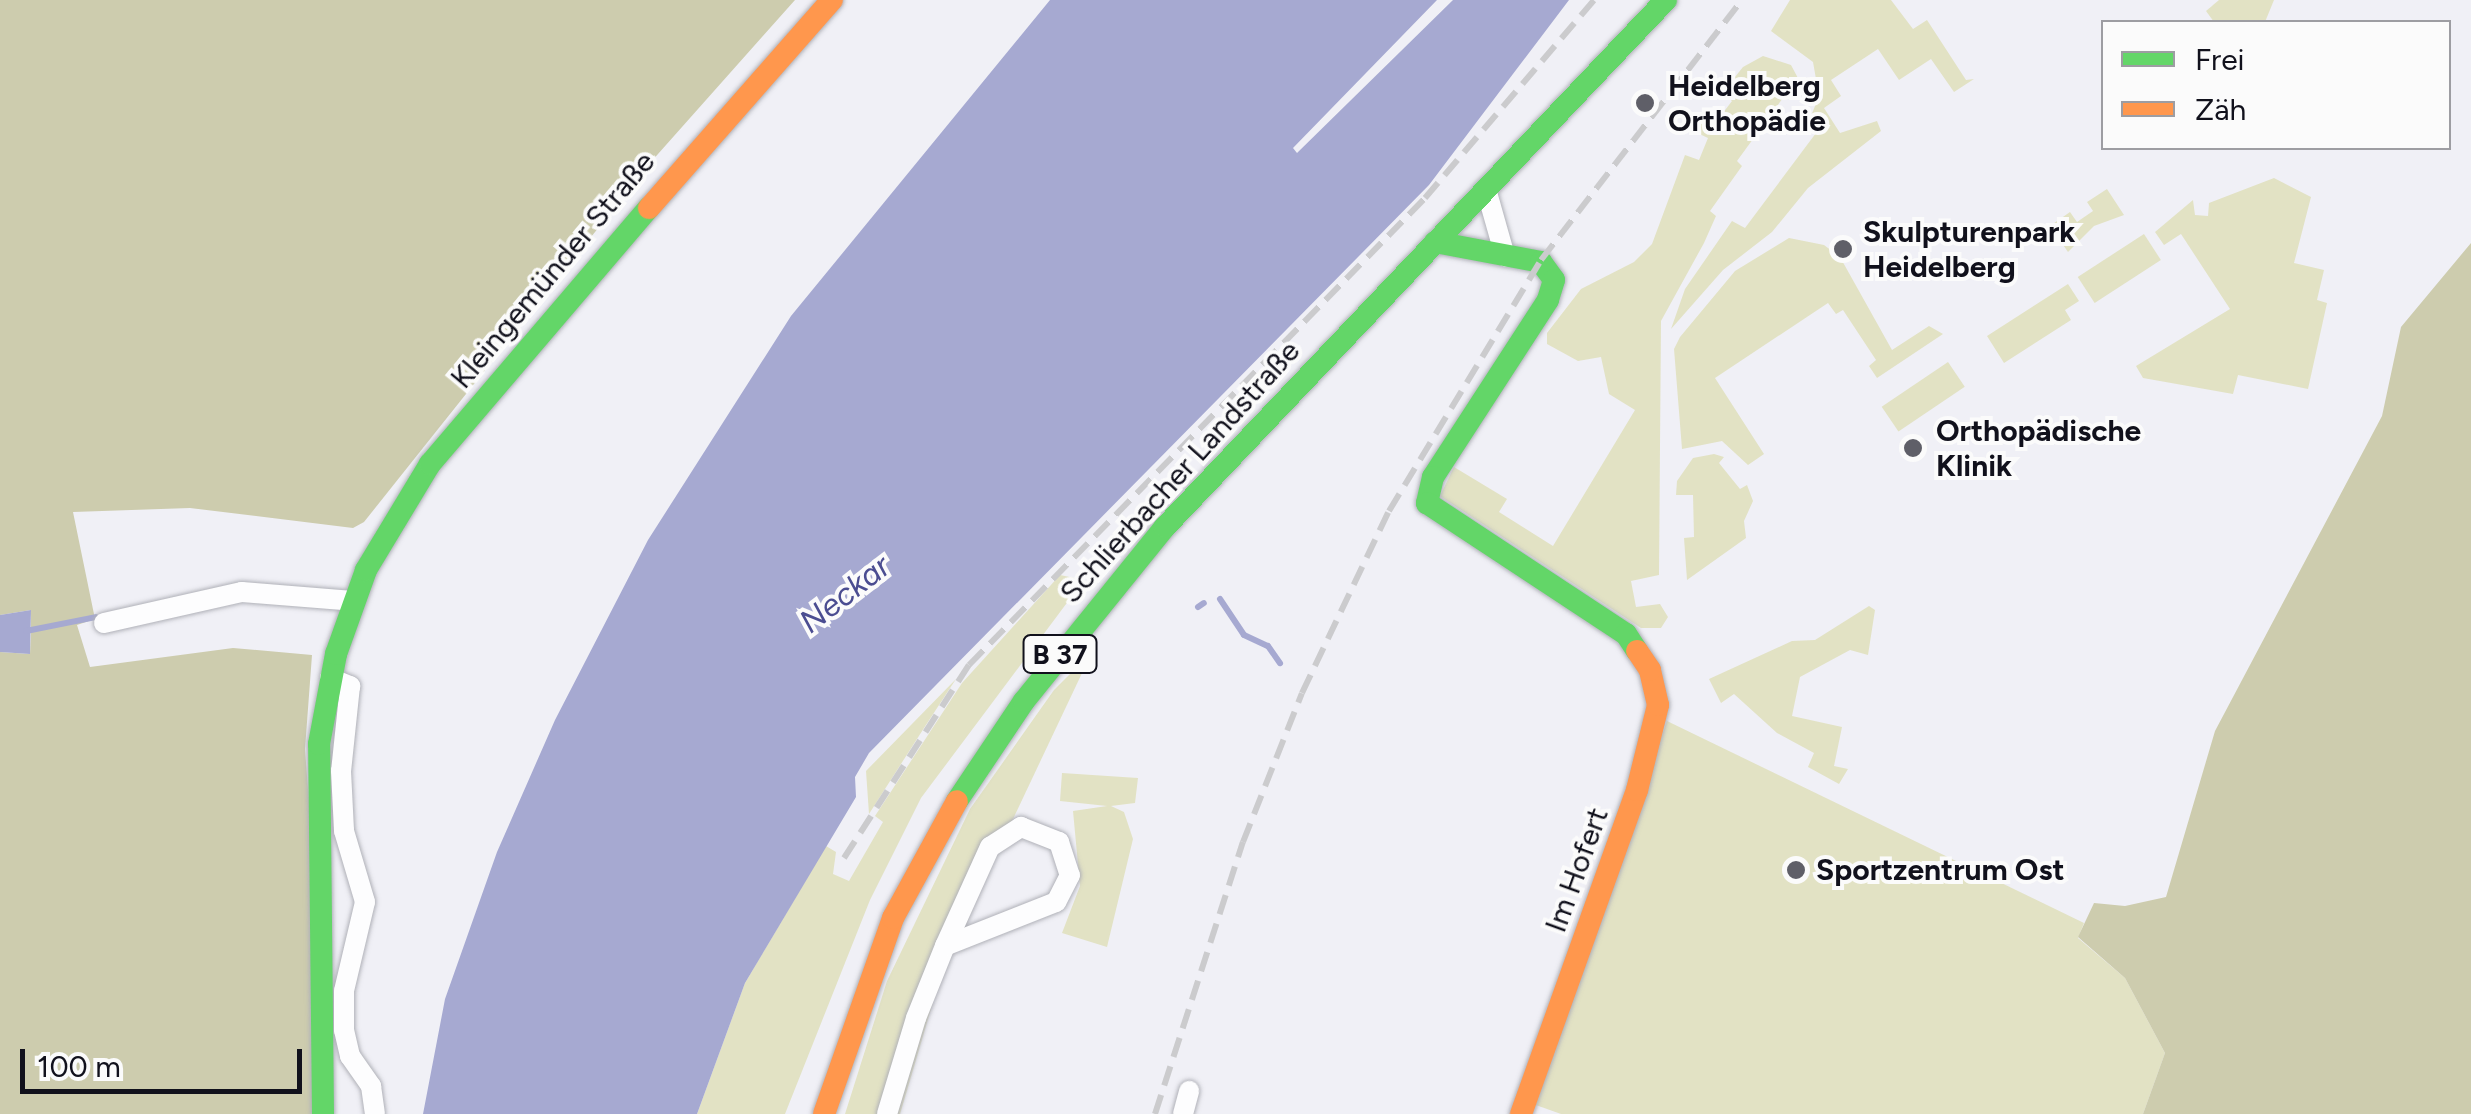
<!DOCTYPE html>
<html>
<head>
<meta charset="utf-8">
<style>
	body { margin:0 }
	#map { position:relative; width:2471px; height:1114px; overflow:hidden; background:#f0f0f6; font-family:Figtree,sans-serif }
	div>[style] { position:absolute }
	[style*='--x'] { left:calc(var(--x)*1px); top:calc(var(--y)*1px); width:calc(var(--w)*1px); rotate:calc(var(--a)*1deg) }
	.green>* { inset:0; background:#e2e2c4; transform-origin:0 0 }
	.forest>* { inset:0; background:#cdccae }
	.water>* { inset:0; background:#a6a9d1 }
	.stream>* { height:6px; margin:-3px; padding:0 3px; transform-origin:3px; border-radius:3px; background:#a6a9d1 }
	.roads { filter:drop-shadow(0 0 2px #b0b1b8) drop-shadow(0 0 2px #b0b1b8) }
	.street>* { height:20px; margin:-10px; padding:0 10px; transform-origin:10px; border-radius:10px; background:#fdfdfe }
	.fast>* { height:22px; margin:-11px; padding:0 11px; transform-origin:11px; border-radius:11px; background:#63d668 }
	.slow>* { height:22px; margin:-11px; padding:0 11px; transform-origin:11px; border-radius:11px; background:#ff974d }
	.rail>* { height:6px; margin-top:-3px; transform-origin:0; background:repeating-linear-gradient(90deg,#cbcbcd 0 20px,transparent 0 30px) }
	.dots>* { width:28px; height:28px; translate:-50% -50%; box-sizing:border-box; border:5px solid #fbfbfb; border-radius:50% }
	span { translate:-50% -50%; white-space:nowrap; text-align:center; line-height:1.15; -webkit-text-stroke:8px #fbfbfb; paint-order:stroke }
	.shield-label span { padding:2px 8px; background:#fbfbfb; border:2px solid; border-radius:8px; -webkit-text-stroke-width:0 }
	.shield-label { font-size:28px; color:#11111c; font-weight:700 }
	.poi-label { font-size:30px; color:#11111c; font-weight:700 }
	.left { translate:0 -50%; text-align:left }
	.street-label { font-size:30px; color:#11111c }
	.water-label { font-size:32px; color:#4b4d91; font-style:italic }
	.legend { position:absolute; left:2101px; top:20px; width:350px; height:130px; box-sizing:border-box; background:#fbfbfb; border:2px solid #9d9da2; margin:0; padding:12px 18px; list-style:none; font-size:30px; color:#11111c }
	.legend li { display:flex; align-items:center; gap:20px; height:50px }
	.legend b { width:50px; border:2px solid #9d9da2 }
	.scale { position:absolute; left:20px; top:1049px; width:282px; height:45px; box-sizing:border-box; border:5px solid #11111c; border-top:0; padding-left:12px; font-size:30px; line-height:35px; white-space:nowrap; color:#11111c; -webkit-text-stroke:8px #fbfbfb; paint-order:stroke }
</style>
</head>
<body>
<div id="map">
	<div class="green">
		<i style="clip-path:polygon(1790px 0,1891px 0,1913px 29px,1927px 20px,1966px 80px,1974px 79px,1954px 92px,1931px 59px,1899px 80px,1878px 49px,1831px 80px,1841px 96px,1824px 108px,1840px 133px,1877px 121px,1881px 131px,1808px 188px,1772px 232px,1723px 270px,1671px 329px,1685px 289px,1732px 221px,1745px 228px,1822px 125px,1811px 116px,1819px 96px,1813px 62px,1771px 31px)"></i>
		<i style="clip-path:polygon(2219px 0,2274px 0,2265px 22px,2214px 22px,2206px 11px)"></i>
		<i style="clip-path:polygon(1763px 56px,1791px 65px,1799px 80px,1798px 98px,1785px 95px,1737px 161px,1742px 166px,1710px 211px,1716px 216px,1704px 243px,1661px 321px,1659px 575px,1631px 581px,1636px 607px,1660px 604px,1668px 617px,1661px 628px,1641px 628px,1440px 496px,1454px 467px,1507px 499px,1499px 512px,1553px 546px,1635px 410px,1609px 394px,1601px 357px,1578px 361px,1547px 344px,1547px 333px,1581px 289px,1634px 262px,1652px 244px,1685px 155px,1699px 160px,1708px 138px,1695px 132px,1705px 114px,1716px 122px,1732px 101px,1722px 93px,1743px 67px)"></i>
		<i style="clip-path:polygon(2274px 178px,2311px 197px,2294px 263px,2324px 270px,2317px 300px,2327px 303px,2308px 389px,2238px 375px,2233px 394px,2143px 378px,2136px 366px,2230px 309px,2181px 234px,2164px 245px,2155px 232px,2193px 200px,2195px 215px,2208px 216px,2209px 203px)"></i>
		<i style="clip-path:polygon(2107px 189px,2124px 215px,2094px 226px,2068px 252px,2050px 226px,2070px 212px,2077px 222px,2093px 211px,2087px 202px)"></i>
		<i style="left:2144px;top:234px;width:31px;height:79px;rotate:57deg"></i>
		<i style="clip-path:polygon(1789px 238px,1824px 245px,1840px 257px,1892px 350px,1929px 326px,1943px 334px,1877px 378px,1869px 366px,1876px 360px,1843px 310px,1836px 314px,1828px 303px,1715px 378px,1764px 454px,1748px 465px,1722px 441px,1682px 449px,1674px 349px,1680px 337px,1735px 271px)"></i>
		<i style="clip-path:polygon(2068px 284px,2079px 301px,2065px 310px,2071px 320px,2004px 363px,1987px 336px)"></i>
		<i style="left:1948px;top:362px;width:30px;height:80px;rotate:56deg"></i>
		<i style="clip-path:polygon(1714px 454px,1724px 457px,1719px 463px,1740px 489px,1747px 485px,1753px 501px,1744px 521px,1746px 538px,1687px 580px,1684px 538px,1694px 537px,1693px 495px,1676px 495px,1677px 481px,1693px 458px)"></i>
		<i style="clip-path:polygon(1060px 575px,1084px 580px,921px 798px,870px 900px,785px 1114px,697px 1114px,745px 983px,826px 846px,836px 852px,833px 874px,849px 881px,883px 822px,875px 816px,962px 683px)"></i>
		<i style="clip-path:polygon(1869px 606px,1875px 610px,1868px 655px,1850px 650px,1800px 677px,1792px 716px,1842px 727px,1834px 766px,1848px 769px,1839px 784px,1808px 767px,1814px 753px,1777px 733px,1734px 694px,1721px 703px,1709px 679px,1792px 641px,1815px 640px)"></i>
		<i style="clip-path:polygon(1092px 652px,944px 965px,900px 1114px,845px 1114px,887px 981px,970px 809px,1054px 690px)"></i>
		<i style="clip-path:polygon(956px 679px,924px 728px,869px 814px,866px 771px)"></i>
		<i style="clip-path:polygon(1667px 721px,2084px 923px,2078px 938px,2125px 978px,2165px 1053px,2143px 1114px,1561px 1114px,1533px 1104px)"></i>
		<i style="clip-path:polygon(1062px 773px,1138px 778px,1135px 803px,1111px 806px,1124px 812px,1133px 839px,1107px 947px,1062px 933px,1080px 886px,1073px 811px,1107px 806px,1060px 801px)"></i>
	</div>
	<div class="forest">
		<i style="clip-path:polygon(0 0,795px 0,650px 163px,364px 522px,353px 528px,190px 508px,73px 512px,95px 619px,77px 625px,90px 667px,233px 648px,312px 655px,305px 749px,332px 1114px,0 1114px,0 652px,30px 654px,31px 631px,31px 610px,0 615px)"></i>
		<i style="clip-path:polygon(2471px 243px,2471px 1114px,2143px 1114px,2165px 1053px,2125px 978px,2078px 937px,2094px 903px,2125px 906px,2166px 897px,2215px 731px,2382px 416px,2401px 327px)"></i>
	</div>
	<div class="water">
		<i style="clip-path:polygon(1050px 0,1437px 0,1293px 148px,1297px 153px,1453px 0,1569px 0,1429px 185px,869px 753px,855px 777px,856px 797px,745px 983px,697px 1114px,423px 1114px,445px 999px,497px 852px,555px 720px,648px 540px,791px 316px)"></i>
		<i style="clip-path:polygon(31px 610px,30px 654px,0 652px,0 615px)"></i>
	</div>
	<div class="stream">
		<i style="--x:1220;--y:599;--w:43;--a:56.3"></i>
		<i style="--x:1244;--y:635;--w:26;--a:25"></i>
		<i style="--x:1268;--y:646;--w:21;--a:55"></i>
		<i style="--x:1198;--y:607;--w:7;--a:-34"></i>
		<i style="--x:26;--y:631;--w:71;--a:-11.3"></i>
	</div>
	<div class="roads">
		<div class="street">
			<i style="--x:1486;--y:189;--w:70;--a:74.2"></i>
			<i style="--x:104;--y:623;--w:141;--a:-12.7"></i>
			<i style="--x:242;--y:592;--w:111;--a:4.6"></i>
			<i style="--x:330;--y:678;--w:22;--a:22"></i>
			<i style="--x:350;--y:686;--w:85;--a:96"></i>
			<i style="--x:341;--y:771;--w:60;--a:87.1"></i>
			<i style="--x:344;--y:831;--w:74;--a:73.5"></i>
			<i style="--x:365;--y:902;--w:91;--a:103.3"></i>
			<i style="--x:344;--y:991;--w:39;--a:90"></i>
			<i style="--x:344;--y:1030;--w:27;--a:77"></i>
			<i style="--x:350;--y:1056;--w:37;--a:55"></i>
			<i style="--x:371;--y:1086;--w:28;--a:82"></i>
			<i style="--x:887;--y:1114;--w:100;--a:-73.2"></i>
			<i style="--x:916;--y:1018;--w:78;--a:-68.1"></i>
			<i style="--x:945;--y:946;--w:109;--a:-65.6"></i>
			<i style="--x:990;--y:847;--w:37;--a:-33"></i>
			<i style="--x:1021;--y:827;--w:41;--a:21.5"></i>
			<i style="--x:1059;--y:842;--w:35;--a:72"></i>
			<i style="--x:1070;--y:875;--w:30;--a:117"></i>
			<i style="--x:1056;--y:902;--w:119;--a:158.4"></i>
			<i style="--x:1183;--y:1114;--w:24;--a:-75"></i>
		</div>
		<div class="fast">
			<i style="--x:1435;--y:242;--w:108;--a:10.7"></i>
			<i style="--x:1541;--y:262;--w:22;--a:54"></i>
			<i style="--x:1554;--y:280;--w:21;--a:107"></i>
			<i style="--x:1548;--y:300;--w:211;--a:123"></i>
			<i style="--x:1433;--y:477;--w:27;--a:103"></i>
			<i style="--x:1427;--y:503;--w:238;--a:33.4"></i>
			<i style="--x:1626;--y:634;--w:20;--a:57"></i>
			<i style="--x:957;--y:801;--w:120;--a:-56.2"></i>
			<i style="--x:1024;--y:701;--w:224;--a:-51"></i>
			<i style="--x:1165;--y:527;--w:727;--a:-46.45"></i>
			<i style="--x:323;--y:1114;--w:370;--a:-90.6"></i>
			<i style="--x:319;--y:744;--w:92;--a:-79.3"></i>
			<i style="--x:336;--y:654;--w:89;--a:-70.3"></i>
			<i style="--x:366;--y:570;--w:124;--a:-58.9"></i>
			<i style="--x:430;--y:464;--w:337;--a:-49.5"></i>
		</div>
		<div class="slow">
			<i style="--x:649;--y:208;--w:277;--a:-48.7"></i>
			<i style="--x:824;--y:1114;--w:208;--a:-70.6"></i>
			<i style="--x:893;--y:918;--w:133;--a:-61.3"></i>
			<i style="--x:1521;--y:1114;--w:344;--a:-70.3"></i>
			<i style="--x:1637;--y:790;--w:88;--a:-76.1"></i>
			<i style="--x:1658;--y:705;--w:36;--a:-103"></i>
			<i style="--x:1650;--y:670;--w:23;--a:-124"></i>
		</div>
	</div>
	<div class="rail">
		<i style="--x:844;--y:858;--w:230;--a:-57.1"></i>
		<i style="--x:969;--y:665;--w:653;--a:-45.68"></i>
		<i style="--x:1425;--y:198;--w:260;--a:-49.5"></i>
		<i style="--x:1155;--y:1114;--w:286;--a:-72.1"></i>
		<i style="--x:1243;--y:842;--w:160;--a:-68.4"></i>
		<i style="--x:1302;--y:693;--w:202;--a:-64.5"></i>
		<i style="--x:1389;--y:511;--w:293;--a:-58.8"></i>
		<i style="--x:1541;--y:260;--w:329;--a:-52.3"></i>
	</div>
	<div class="dots">
		<i style="left:1645px;top:103px;background:#5f5f68"></i>
		<i style="left:1843px;top:249px;background:#5f5f68"></i>
		<i style="left:1913px;top:448px;background:#5f5f68"></i>
		<i style="left:1796px;top:870px;background:#5f5f68"></i>
	</div>
	<div class="shield-label">
		<span style="left:1060px;top:654px">B 37</span>
	</div>
	<div class="poi-label">
		<span class="left" style="left:1668px;top:103px">Heidelberg<br>Orthopädie</span>
		<span class="left" style="left:1863px;top:249px">Skulpturenpark<br>Heidelberg</span>
		<span class="left" style="left:1936px;top:448px">Orthopädische<br>Klinik</span>
		<span class="left" style="left:1816px;top:870px">Sportzentrum Ost</span>
	</div>
	<div class="street-label">
		<span style="left:553px;top:270px;rotate:-50deg">Kleingemünder Straße</span>
		<span style="left:1180px;top:472px;rotate:-48deg">Schlierbacher Landstraße</span>
		<span style="left:1577px;top:870px;rotate:-70deg">Im Hofert</span>
	</div>
	<div class="water-label">
		<span style="left:845px;top:594px;rotate:-38deg">Neckar</span>
	</div>
	<ul class="legend">
	<li><b style="height:12px;background:#63d668"></b>Frei</li>
	<li><b style="height:12px;background:#ff974d"></b>Zäh</li>
	</ul>
	<div class="scale">100 m</div>
</div>
</body>
</html>
